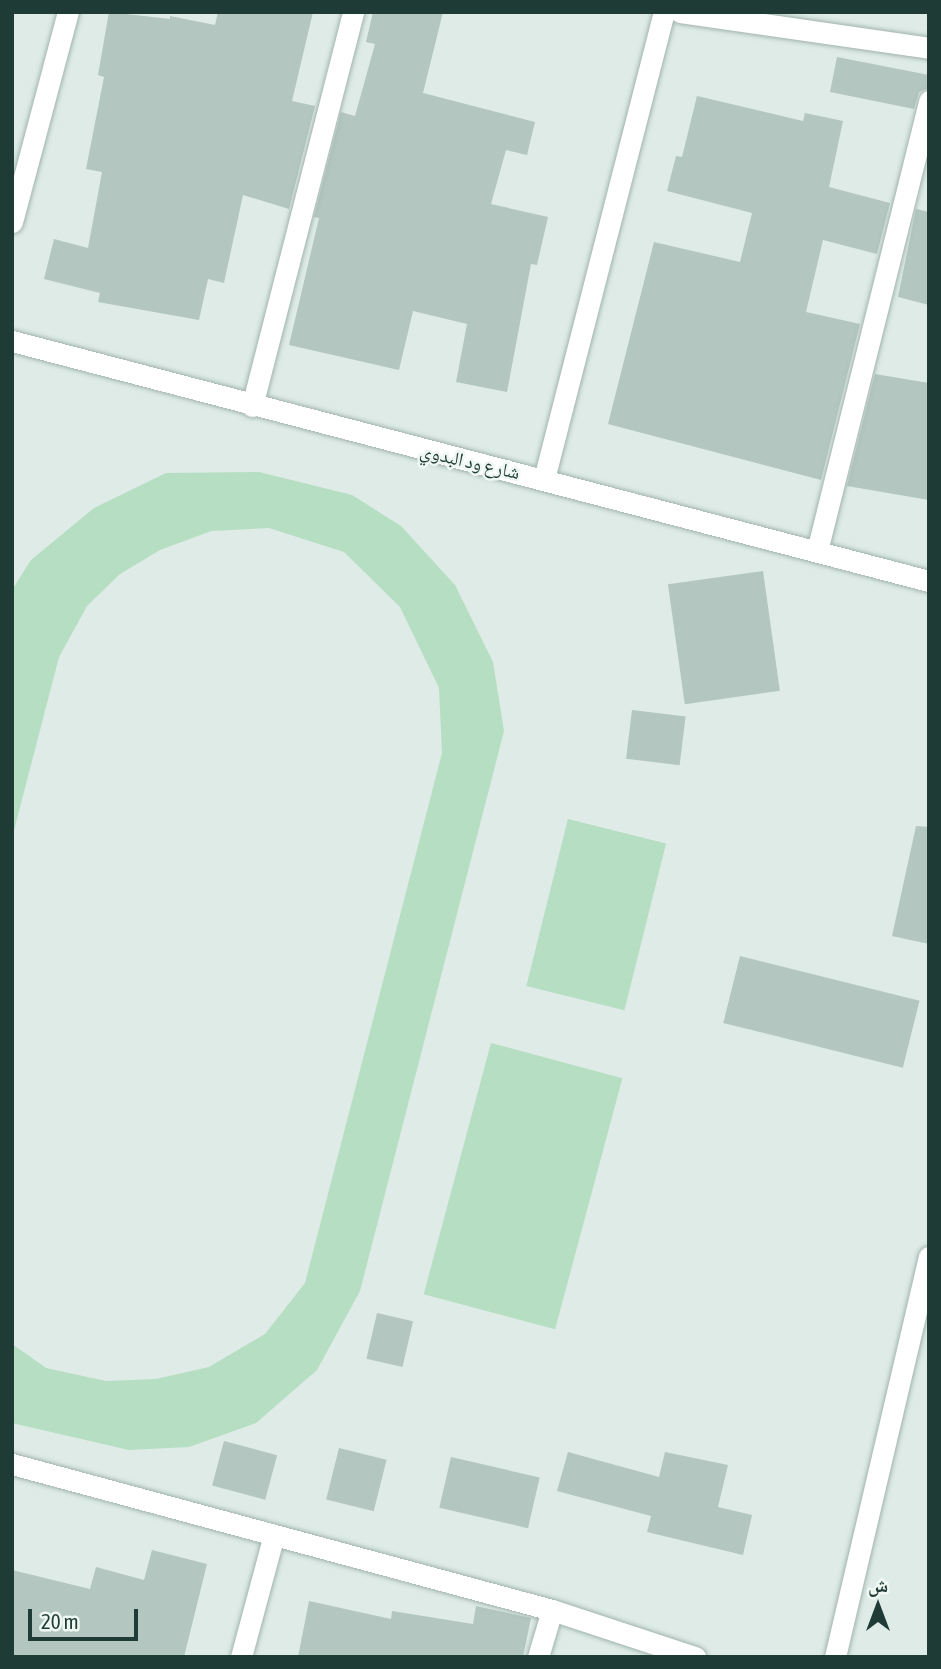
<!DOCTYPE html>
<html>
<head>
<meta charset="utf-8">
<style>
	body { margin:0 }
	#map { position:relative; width:941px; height:1669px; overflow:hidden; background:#deebe6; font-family:"Asap Condensed","Noto Naskh Arabic",sans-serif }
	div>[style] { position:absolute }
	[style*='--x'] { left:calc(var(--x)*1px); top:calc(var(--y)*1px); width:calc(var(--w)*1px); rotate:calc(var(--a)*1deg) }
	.green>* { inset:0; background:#b5dec2; transform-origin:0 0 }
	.building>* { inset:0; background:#b3c6bf; transform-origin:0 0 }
	.roads { filter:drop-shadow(0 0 2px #a1b3ad) drop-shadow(0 0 2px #a1b3ad) }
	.minor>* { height:21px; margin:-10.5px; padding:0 10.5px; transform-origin:10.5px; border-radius:10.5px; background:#fff }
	span { translate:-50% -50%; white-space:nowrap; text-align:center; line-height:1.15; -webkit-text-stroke:5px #eff7f3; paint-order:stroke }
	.street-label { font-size:19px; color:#1f3b35 }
	.frame { position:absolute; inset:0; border:14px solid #1f3b35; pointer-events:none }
	.north { position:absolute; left:843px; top:1571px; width:70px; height:70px; -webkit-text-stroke:5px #eff7f3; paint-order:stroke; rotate:0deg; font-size:19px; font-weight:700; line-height:28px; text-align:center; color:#1f3b35 }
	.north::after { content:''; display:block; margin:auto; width:24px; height:32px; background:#1f3b35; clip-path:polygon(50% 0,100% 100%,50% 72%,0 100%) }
	.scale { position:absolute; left:28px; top:1609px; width:110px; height:32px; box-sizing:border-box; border:4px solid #1f3b35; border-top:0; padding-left:9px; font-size:21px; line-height:24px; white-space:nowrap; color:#1f3b35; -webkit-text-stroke:5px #eff7f3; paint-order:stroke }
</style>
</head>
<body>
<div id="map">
	<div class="green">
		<i style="clip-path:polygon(259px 472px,352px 495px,401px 526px,455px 585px,493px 662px,504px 731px,360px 1291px,317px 1370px,256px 1423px,189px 1447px,129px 1450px,12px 1423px,12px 1344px,46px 1368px,106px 1381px,156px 1379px,209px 1367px,265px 1334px,305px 1283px,442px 753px,439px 688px,400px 607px,344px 552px,269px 528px,211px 531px,160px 550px,120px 574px,87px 606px,59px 657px,12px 838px,12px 590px,31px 560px,94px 508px,166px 473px)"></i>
		<i style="left:568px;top:819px;width:101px;height:172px;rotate:14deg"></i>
		<i style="left:491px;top:1043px;width:136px;height:260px;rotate:15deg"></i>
	</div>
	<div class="building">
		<i style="clip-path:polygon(109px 12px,170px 19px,170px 16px,215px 25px,218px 12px,313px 12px,292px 101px,315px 106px,289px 209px,243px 195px,224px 283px,208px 279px,199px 320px,98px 302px,100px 293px,44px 279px,54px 239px,88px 248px,102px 172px,86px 169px,104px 77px,98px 75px)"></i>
		<i style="clip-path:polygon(373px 12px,443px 12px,423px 93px,535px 122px,527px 155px,506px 150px,491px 204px,548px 217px,537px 265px,531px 264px,507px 392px,456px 382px,467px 324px,413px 311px,399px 370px,289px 345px,319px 218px,314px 217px,341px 112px,355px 116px,375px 44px,366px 42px)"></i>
		<i style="clip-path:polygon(837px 57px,929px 75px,929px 88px,919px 92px,914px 109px,830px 92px)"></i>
		<i style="clip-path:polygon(697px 96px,803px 121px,805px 113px,843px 121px,829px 187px,890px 203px,877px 254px,823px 240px,806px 312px,860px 324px,821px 480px,608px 424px,654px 242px,740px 262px,752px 213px,667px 191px,676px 156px,682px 157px)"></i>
		<i style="clip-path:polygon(916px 209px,929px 212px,929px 305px,898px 297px)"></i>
		<i style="clip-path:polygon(875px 374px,929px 383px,929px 500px,847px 486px)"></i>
		<i style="left:763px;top:571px;width:121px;height:96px;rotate:82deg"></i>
		<i style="left:632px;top:710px;width:54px;height:49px;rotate:7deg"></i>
		<i style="clip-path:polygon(916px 826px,929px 827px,929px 944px,892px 936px)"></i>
		<i style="left:740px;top:956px;width:185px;height:69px;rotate:14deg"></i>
		<i style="left:377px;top:1313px;width:37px;height:47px;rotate:13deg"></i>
		<i style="left:224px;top:1441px;width:55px;height:46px;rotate:15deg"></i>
		<i style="left:339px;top:1448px;width:49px;height:53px;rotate:14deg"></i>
		<i style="clip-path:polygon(568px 1452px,659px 1477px,665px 1452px,728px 1465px,718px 1507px,752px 1515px,743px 1555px,647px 1532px,651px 1516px,557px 1491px)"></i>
		<i style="left:451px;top:1457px;width:91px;height:52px;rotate:13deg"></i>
		<i style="clip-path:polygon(152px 1550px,207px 1564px,184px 1657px,12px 1657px,12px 1570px,90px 1589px,96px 1567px,144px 1580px)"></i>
		<i style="clip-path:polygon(309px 1601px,391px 1619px,392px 1611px,473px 1624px,476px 1606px,531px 1618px,523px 1657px,298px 1657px)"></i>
	</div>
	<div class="roads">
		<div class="minor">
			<i style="--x:680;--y:12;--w:252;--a:8.2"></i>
			<i style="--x:12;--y:222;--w:217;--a:-75.1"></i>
			<i style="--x:12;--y:341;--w:948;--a:14.67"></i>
			<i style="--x:252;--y:406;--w:407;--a:-75.6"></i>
			<i style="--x:544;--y:479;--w:482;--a:-75.6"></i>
			<i style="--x:817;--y:551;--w:464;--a:-76"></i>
			<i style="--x:12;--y:1464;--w:559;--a:15.13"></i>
			<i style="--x:552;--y:1610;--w:151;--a:18.2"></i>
			<i style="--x:241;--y:1657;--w:123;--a:-74.9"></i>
			<i style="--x:538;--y:1657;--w:49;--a:-73.4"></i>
			<i style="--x:835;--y:1657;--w:411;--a:-76.8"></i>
		</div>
	</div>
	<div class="street-label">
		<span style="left:470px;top:462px;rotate:13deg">شارع ود البدوي</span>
	</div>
	<div class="frame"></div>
	<div class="north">ش</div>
	<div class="scale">20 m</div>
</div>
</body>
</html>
